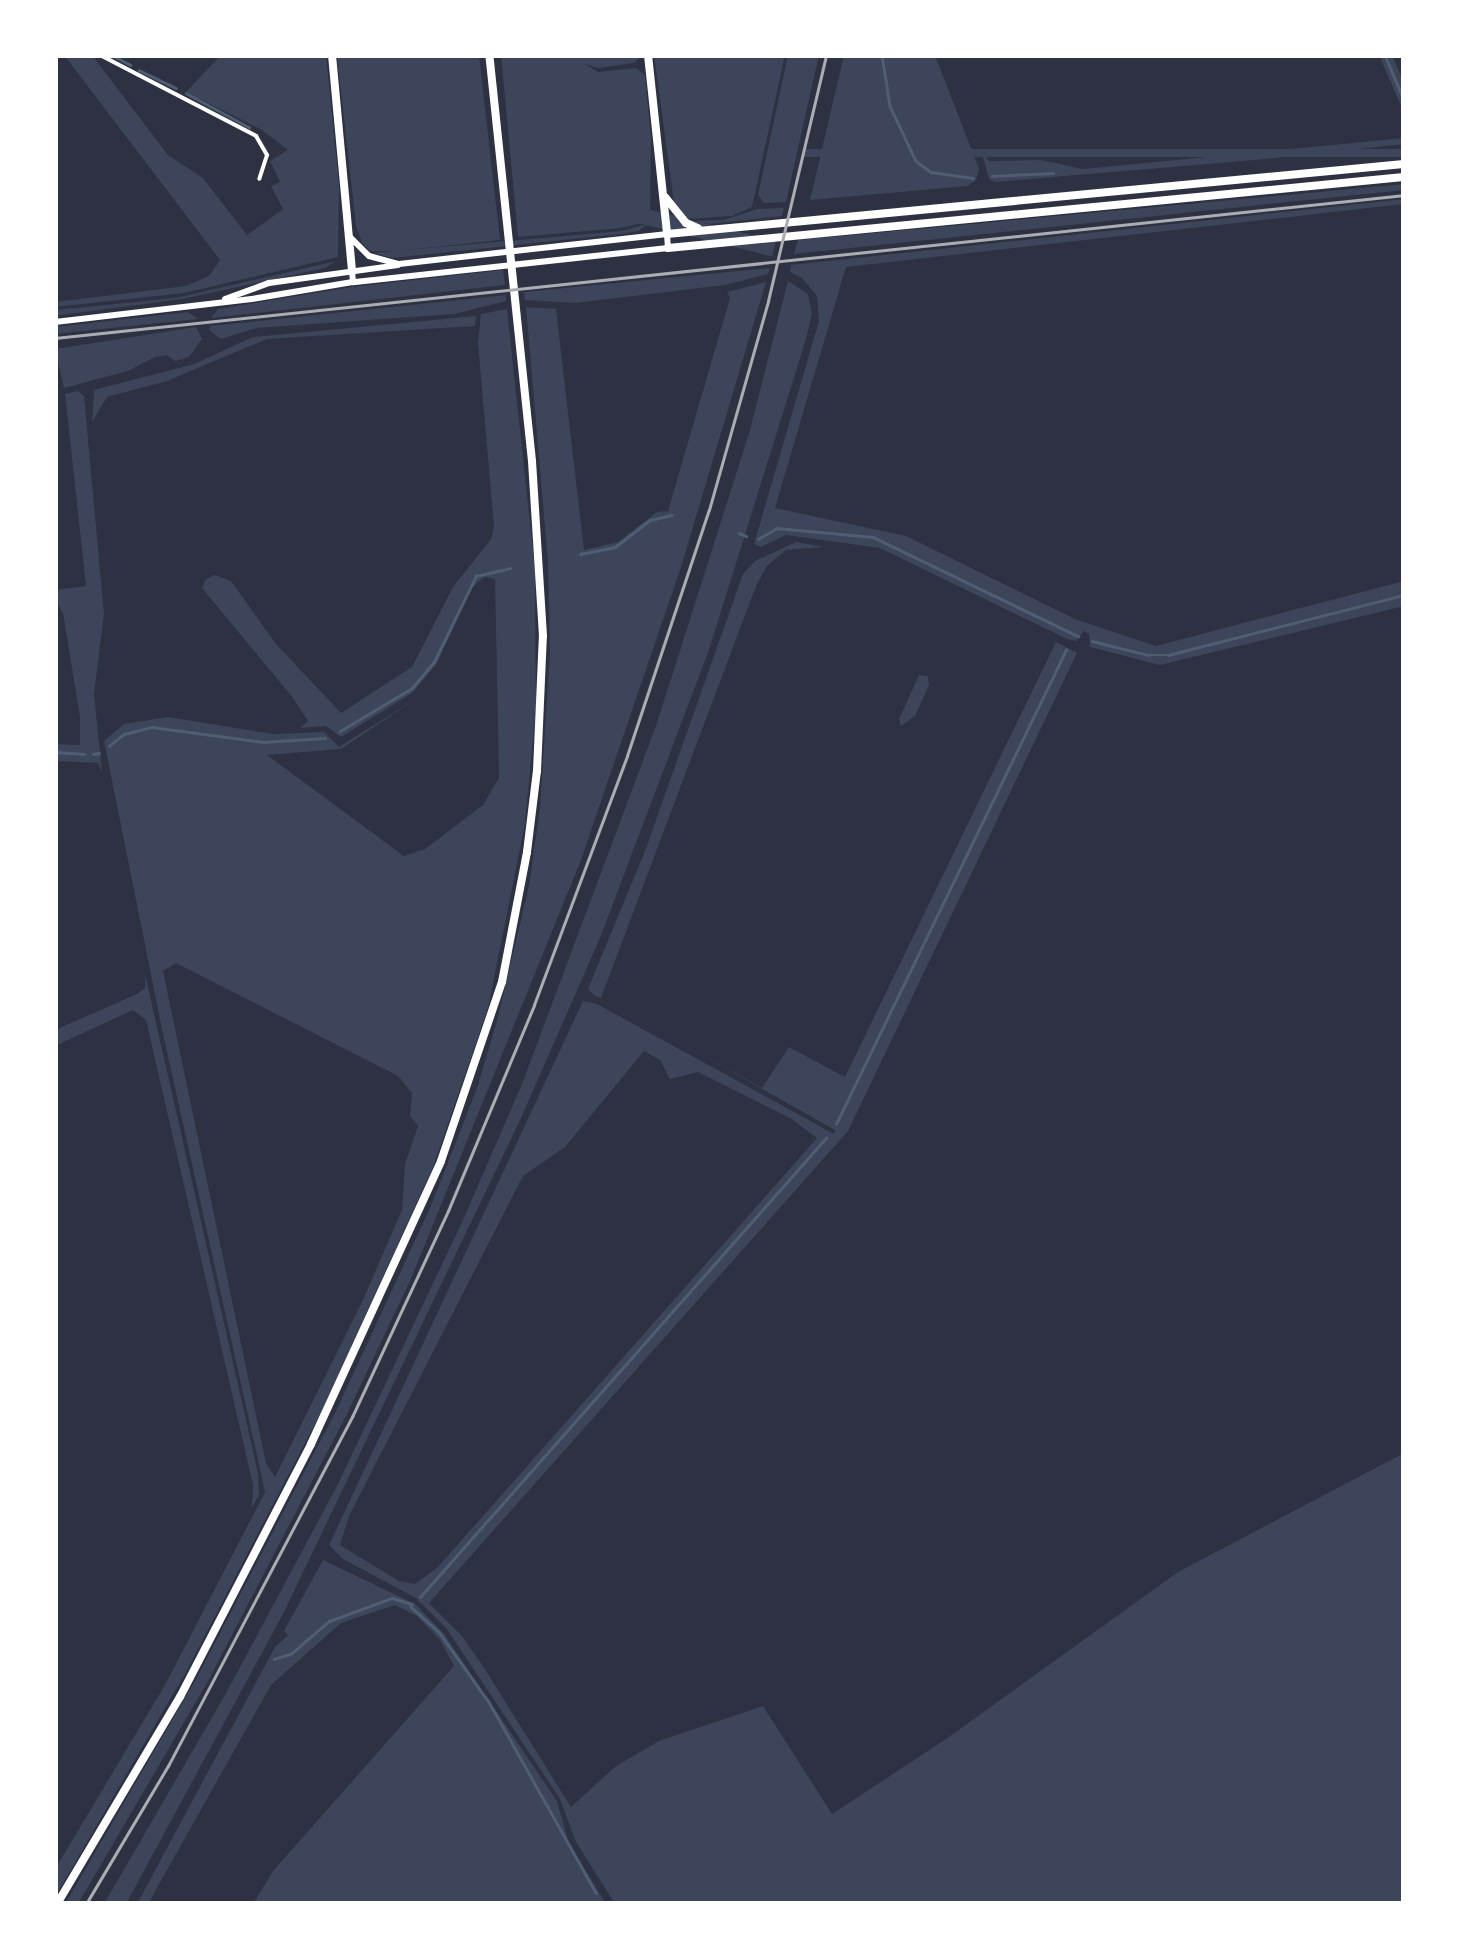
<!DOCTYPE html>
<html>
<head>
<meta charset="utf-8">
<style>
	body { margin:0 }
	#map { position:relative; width:1459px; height:1959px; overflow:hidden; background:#2d3142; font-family:Signika,sans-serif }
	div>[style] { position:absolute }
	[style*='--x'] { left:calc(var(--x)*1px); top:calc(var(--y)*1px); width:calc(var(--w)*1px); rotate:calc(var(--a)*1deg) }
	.green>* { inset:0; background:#3c4559; transform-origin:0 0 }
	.stream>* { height:2.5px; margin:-1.25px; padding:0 1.25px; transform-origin:1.25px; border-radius:1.25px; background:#4f5d75 }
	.minor>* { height:4px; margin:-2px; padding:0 2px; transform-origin:2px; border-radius:2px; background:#fff }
	.secondary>* { height:6px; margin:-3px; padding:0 3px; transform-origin:3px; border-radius:3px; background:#fff }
	.primary>* { height:6px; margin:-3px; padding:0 3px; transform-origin:3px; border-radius:3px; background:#fff }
	.trunk>* { height:8px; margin:-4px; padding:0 4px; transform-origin:4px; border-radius:4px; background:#fff }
	.rail>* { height:2.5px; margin:-1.25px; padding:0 1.25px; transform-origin:1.25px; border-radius:1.25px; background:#abadb3 }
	span { translate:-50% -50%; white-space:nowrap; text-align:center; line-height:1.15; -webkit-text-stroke:10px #fff; paint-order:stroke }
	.frame { position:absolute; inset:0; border:58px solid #fff; pointer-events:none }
</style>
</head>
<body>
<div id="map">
	<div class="green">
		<i style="clip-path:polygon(64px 55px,92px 55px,168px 155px,203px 178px,247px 235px,283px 209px,271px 186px,280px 182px,270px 161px,288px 150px,262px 130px,186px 92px,221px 55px,326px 55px,339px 184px,338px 257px,184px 293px,55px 307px,55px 302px,186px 286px,209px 276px,220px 260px)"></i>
		<i style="clip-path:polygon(337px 55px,479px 55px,500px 240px,398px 251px,370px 251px,362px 243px,356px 226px)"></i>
		<i style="clip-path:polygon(501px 55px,643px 55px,634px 63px,598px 68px,585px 64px,598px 72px,636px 68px,645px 75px,651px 139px,650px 221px,621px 228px,518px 237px)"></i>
		<i style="clip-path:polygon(654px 55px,785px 55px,752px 207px,732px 216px,686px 219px,674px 203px)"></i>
		<i style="clip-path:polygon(788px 55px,819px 55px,786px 202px,764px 203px,758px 195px)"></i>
		<i style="clip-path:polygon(844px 55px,935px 55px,979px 169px,976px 180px,968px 186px,810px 200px)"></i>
		<i style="clip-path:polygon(1379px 55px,1392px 55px,1404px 83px,1404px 113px)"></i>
		<i style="clip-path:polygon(1404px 138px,1404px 144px,1266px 159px,995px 182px,989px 179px,981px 150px,989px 161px,1041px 160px,1083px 169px)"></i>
		<i style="left:1404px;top:149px;width:8px;height:601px;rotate:90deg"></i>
		<i style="clip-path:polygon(1404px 184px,1404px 190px,794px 254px,798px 240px)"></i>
		<i style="clip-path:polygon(1404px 199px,1404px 204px,846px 267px,775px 508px,906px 536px,1075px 619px,1156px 646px,1404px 581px,1404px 606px,1160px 665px,1090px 647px,1089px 634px,1084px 631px,1076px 641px,1067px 639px,880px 548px,786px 535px,761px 547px,754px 544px,819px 321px,817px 296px,802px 278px,790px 272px,791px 265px)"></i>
		<i style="clip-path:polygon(784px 208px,782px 216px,709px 224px,690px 221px,724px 220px,757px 209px)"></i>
		<i style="clip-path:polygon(647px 224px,639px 231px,621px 234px,392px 258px,373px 253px,621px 231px)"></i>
		<i style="left:776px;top:241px;width:16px;height:256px;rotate:104deg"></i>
		<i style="clip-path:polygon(336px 261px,325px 268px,182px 299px,55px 316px,55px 310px,176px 298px)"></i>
		<i style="clip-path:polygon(770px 268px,768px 274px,725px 285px,575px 303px,525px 300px,524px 292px)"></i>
		<i style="clip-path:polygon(503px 270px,505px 285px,211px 318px,218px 309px,352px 287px)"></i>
		<i style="clip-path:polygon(788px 281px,808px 294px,812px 314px,806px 339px,709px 650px,600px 938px,521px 1118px,283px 1614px,126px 1904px,104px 1904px,225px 1695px,337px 1486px,463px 1220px,522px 1084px,657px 723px,750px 430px)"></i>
		<i style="clip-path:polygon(766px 282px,681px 567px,581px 860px,411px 1279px,346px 1416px,207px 1683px,78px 1904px,65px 1904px,196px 1679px,336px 1411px,430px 1208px,477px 1088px,497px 1021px,529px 886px,540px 808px,550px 652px,548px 563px,526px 307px,556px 309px,584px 550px,618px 542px,657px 512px,668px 511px,730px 298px,727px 292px)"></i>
		<i style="clip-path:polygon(506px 295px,506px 301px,454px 314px,256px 328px,221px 339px,210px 331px,210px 326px)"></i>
		<i style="clip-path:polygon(evenodd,507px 309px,535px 569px,536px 708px,525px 824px,488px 1008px,433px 1167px,320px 1414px,186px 1672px,55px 1897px,55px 1869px,165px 1685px,265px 1492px,163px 1034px,104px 741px,124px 724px,168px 717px,273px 734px,324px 732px,339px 747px,416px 699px,341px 749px,267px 755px,404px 856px,425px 849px,483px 805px,499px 778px,495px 579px,484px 577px,471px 589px,436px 665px,412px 693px,341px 737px,326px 726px,300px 728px,308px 721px,293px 698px,202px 588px,206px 579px,215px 575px,231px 581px,276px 644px,341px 713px,412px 667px,453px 587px,491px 539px,494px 526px,478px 343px,481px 314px,507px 309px,176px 963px,398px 1076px,412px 1093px,410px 1116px,418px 1126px,405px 1164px,402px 1210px,362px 1302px,275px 1477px,266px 1463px,163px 971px,176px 963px)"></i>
		<i style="clip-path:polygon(188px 312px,198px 319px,55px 334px,55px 327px)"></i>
		<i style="clip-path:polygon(476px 316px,475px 326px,267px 339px,167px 381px,107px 397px,92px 422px,94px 390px,194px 364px,253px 337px)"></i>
		<i style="clip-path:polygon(196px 327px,202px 339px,189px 357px,175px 361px,167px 355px,155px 357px,128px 371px,64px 388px,55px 349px)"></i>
		<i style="clip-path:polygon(78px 391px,84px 396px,104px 614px,94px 694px,102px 773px,98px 763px,55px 761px,55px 744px,80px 745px,80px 717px,63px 613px,55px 599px,55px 590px,86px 586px,65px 394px)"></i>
		<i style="clip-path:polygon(796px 542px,824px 547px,786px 550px,767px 566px,756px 586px,601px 998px,594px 995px,588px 989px,645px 851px,743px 574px,755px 561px)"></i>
		<i style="clip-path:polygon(evenodd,1056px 642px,1077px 653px,848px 1131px,429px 1603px,461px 1635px,483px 1666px,571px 1807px,616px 1766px,659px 1741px,763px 1706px,832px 1814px,946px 1739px,1178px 1572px,1404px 1453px,1404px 1904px,615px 1904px,576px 1842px,560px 1799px,446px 1628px,416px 1598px,343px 1559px,329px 1545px,583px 1001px,597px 1004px,834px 1134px,835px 1130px,681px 1043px,762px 1088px,789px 1047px,845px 1077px,1056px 642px,644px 1051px,660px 1060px,670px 1079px,698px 1072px,790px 1118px,817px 1138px,437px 1568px,415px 1584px,399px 1581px,340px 1545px,349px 1516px,523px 1176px,565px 1147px,644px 1051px)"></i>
		<i style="clip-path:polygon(919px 675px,928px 676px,929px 685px,915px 716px,901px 726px,899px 719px)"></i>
		<i style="clip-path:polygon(145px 974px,258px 1473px,259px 1495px,252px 1508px,253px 1485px,146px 1020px,133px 1010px,55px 1046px,55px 1030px,137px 994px,145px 988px)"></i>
		<i style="clip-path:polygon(323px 1560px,415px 1604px,444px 1634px,557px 1801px,569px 1844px,606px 1904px,253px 1904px,273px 1871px,454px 1666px,440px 1640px,417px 1616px,395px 1605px,341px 1623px,271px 1685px,148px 1904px,137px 1904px,275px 1647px,288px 1635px,284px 1631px)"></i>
	</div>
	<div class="stream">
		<i style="--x:112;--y:55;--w:21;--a:28"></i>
		<i style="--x:882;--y:55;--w:52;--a:81.1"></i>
		<i style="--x:890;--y:106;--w:61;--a:64.7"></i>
		<i style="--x:916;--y:161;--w:19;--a:36"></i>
		<i style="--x:931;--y:172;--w:42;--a:8.1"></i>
		<i style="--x:1385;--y:55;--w:49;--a:67.1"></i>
		<i style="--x:139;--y:70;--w:41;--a:25.9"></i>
		<i style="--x:186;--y:93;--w:72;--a:28.4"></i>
		<i style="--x:992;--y:176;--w:61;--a:-2.8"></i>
		<i style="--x:739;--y:533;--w:8;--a:23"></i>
		<i style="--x:758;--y:539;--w:22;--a:-30"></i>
		<i style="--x:777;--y:528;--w:96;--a:5.4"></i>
		<i style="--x:873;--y:537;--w:228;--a:25.8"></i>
		<i style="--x:580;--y:554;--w:36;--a:-11"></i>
		<i style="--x:615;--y:547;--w:44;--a:-37.6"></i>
		<i style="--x:650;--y:520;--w:22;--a:-13"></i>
		<i style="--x:1092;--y:641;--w:58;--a:14"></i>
		<i style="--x:1148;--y:655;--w:20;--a:0"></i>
		<i style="--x:1168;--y:655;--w:244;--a:-14.3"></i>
		<i style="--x:340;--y:731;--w:84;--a:-30.8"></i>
		<i style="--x:412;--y:688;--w:34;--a:-50"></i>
		<i style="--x:434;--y:662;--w:96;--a:-64"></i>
		<i style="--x:476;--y:576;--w:35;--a:-13"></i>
		<i style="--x:109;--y:746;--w:19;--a:-39"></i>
		<i style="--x:124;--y:734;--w:29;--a:-14"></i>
		<i style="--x:152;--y:727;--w:112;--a:7.7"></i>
		<i style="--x:263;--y:742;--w:62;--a:-3.7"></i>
		<i style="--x:55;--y:752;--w:29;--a:4"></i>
		<i style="--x:93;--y:754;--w:6;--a:-9"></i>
		<i style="--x:836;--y:1124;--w:527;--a:-64.12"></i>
		<i style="--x:420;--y:1597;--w:613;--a:-48.51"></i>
		<i style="--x:410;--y:1606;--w:39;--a:42"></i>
		<i style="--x:439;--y:1632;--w:86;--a:54.5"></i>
		<i style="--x:489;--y:1702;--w:219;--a:60.7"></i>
		<i style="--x:274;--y:1659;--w:19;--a:-18"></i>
		<i style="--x:292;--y:1653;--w:49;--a:-40.9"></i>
		<i style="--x:329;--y:1621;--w:67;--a:-20.1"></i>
		<i style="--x:392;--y:1598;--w:21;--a:17"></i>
	</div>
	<div class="minor">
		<i style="--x:100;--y:55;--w:176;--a:27.4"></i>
		<i style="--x:256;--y:136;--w:22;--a:60"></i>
		<i style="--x:267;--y:155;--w:25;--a:108"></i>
	</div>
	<div class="secondary">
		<i style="--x:225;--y:299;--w:47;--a:-20"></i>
		<i style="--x:269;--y:283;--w:130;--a:-7.9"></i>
		<i style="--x:55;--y:322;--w:198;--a:-6.7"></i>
		<i style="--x:252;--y:299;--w:102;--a:-9.6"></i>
	</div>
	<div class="primary">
		<i style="--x:349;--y:236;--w:28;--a:45"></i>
		<i style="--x:369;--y:256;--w:31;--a:15"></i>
		<i style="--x:399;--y:264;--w:270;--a:-6.4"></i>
		<i style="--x:667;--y:234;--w:14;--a:86"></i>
		<i style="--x:668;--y:248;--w:317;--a:173.8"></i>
		<i style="--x:353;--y:282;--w:12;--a:-95"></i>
	</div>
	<div class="trunk">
		<i style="--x:332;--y:55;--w:216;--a:84.7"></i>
		<i style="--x:648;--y:55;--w:180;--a:83.9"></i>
		<i style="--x:667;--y:234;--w:740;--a:-5.43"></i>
		<i style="--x:665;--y:197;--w:33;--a:51"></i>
		<i style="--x:686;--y:223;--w:13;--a:23"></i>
		<i style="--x:668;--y:248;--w:739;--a:-5.51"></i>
		<i style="--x:57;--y:1904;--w:241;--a:-59.3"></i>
		<i style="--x:180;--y:1697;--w:285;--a:-62.6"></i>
		<i style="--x:311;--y:1444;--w:311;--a:-65.3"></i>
		<i style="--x:441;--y:1161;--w:189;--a:-71.2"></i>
		<i style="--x:502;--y:982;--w:132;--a:-79.1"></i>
		<i style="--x:527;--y:852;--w:82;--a:-83"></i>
		<i style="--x:537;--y:771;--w:135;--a:-87.5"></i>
		<i style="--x:543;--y:636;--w:175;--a:-93.6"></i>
		<i style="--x:532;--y:461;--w:408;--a:-96"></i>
	</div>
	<div class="rail">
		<i style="--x:55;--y:338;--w:1357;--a:-6.05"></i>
		<i style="--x:86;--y:1904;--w:161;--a:-59.3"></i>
		<i style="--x:168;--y:1766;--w:395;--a:-62.2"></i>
		<i style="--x:352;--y:1417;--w:227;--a:-65"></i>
		<i style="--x:448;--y:1211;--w:223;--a:-67.3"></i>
		<i style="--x:534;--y:1005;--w:266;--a:-69.5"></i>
		<i style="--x:627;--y:756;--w:259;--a:-71.6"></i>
		<i style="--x:709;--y:510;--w:217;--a:-74.2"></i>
		<i style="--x:768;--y:301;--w:253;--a:-76.7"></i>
	</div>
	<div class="frame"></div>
</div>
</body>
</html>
